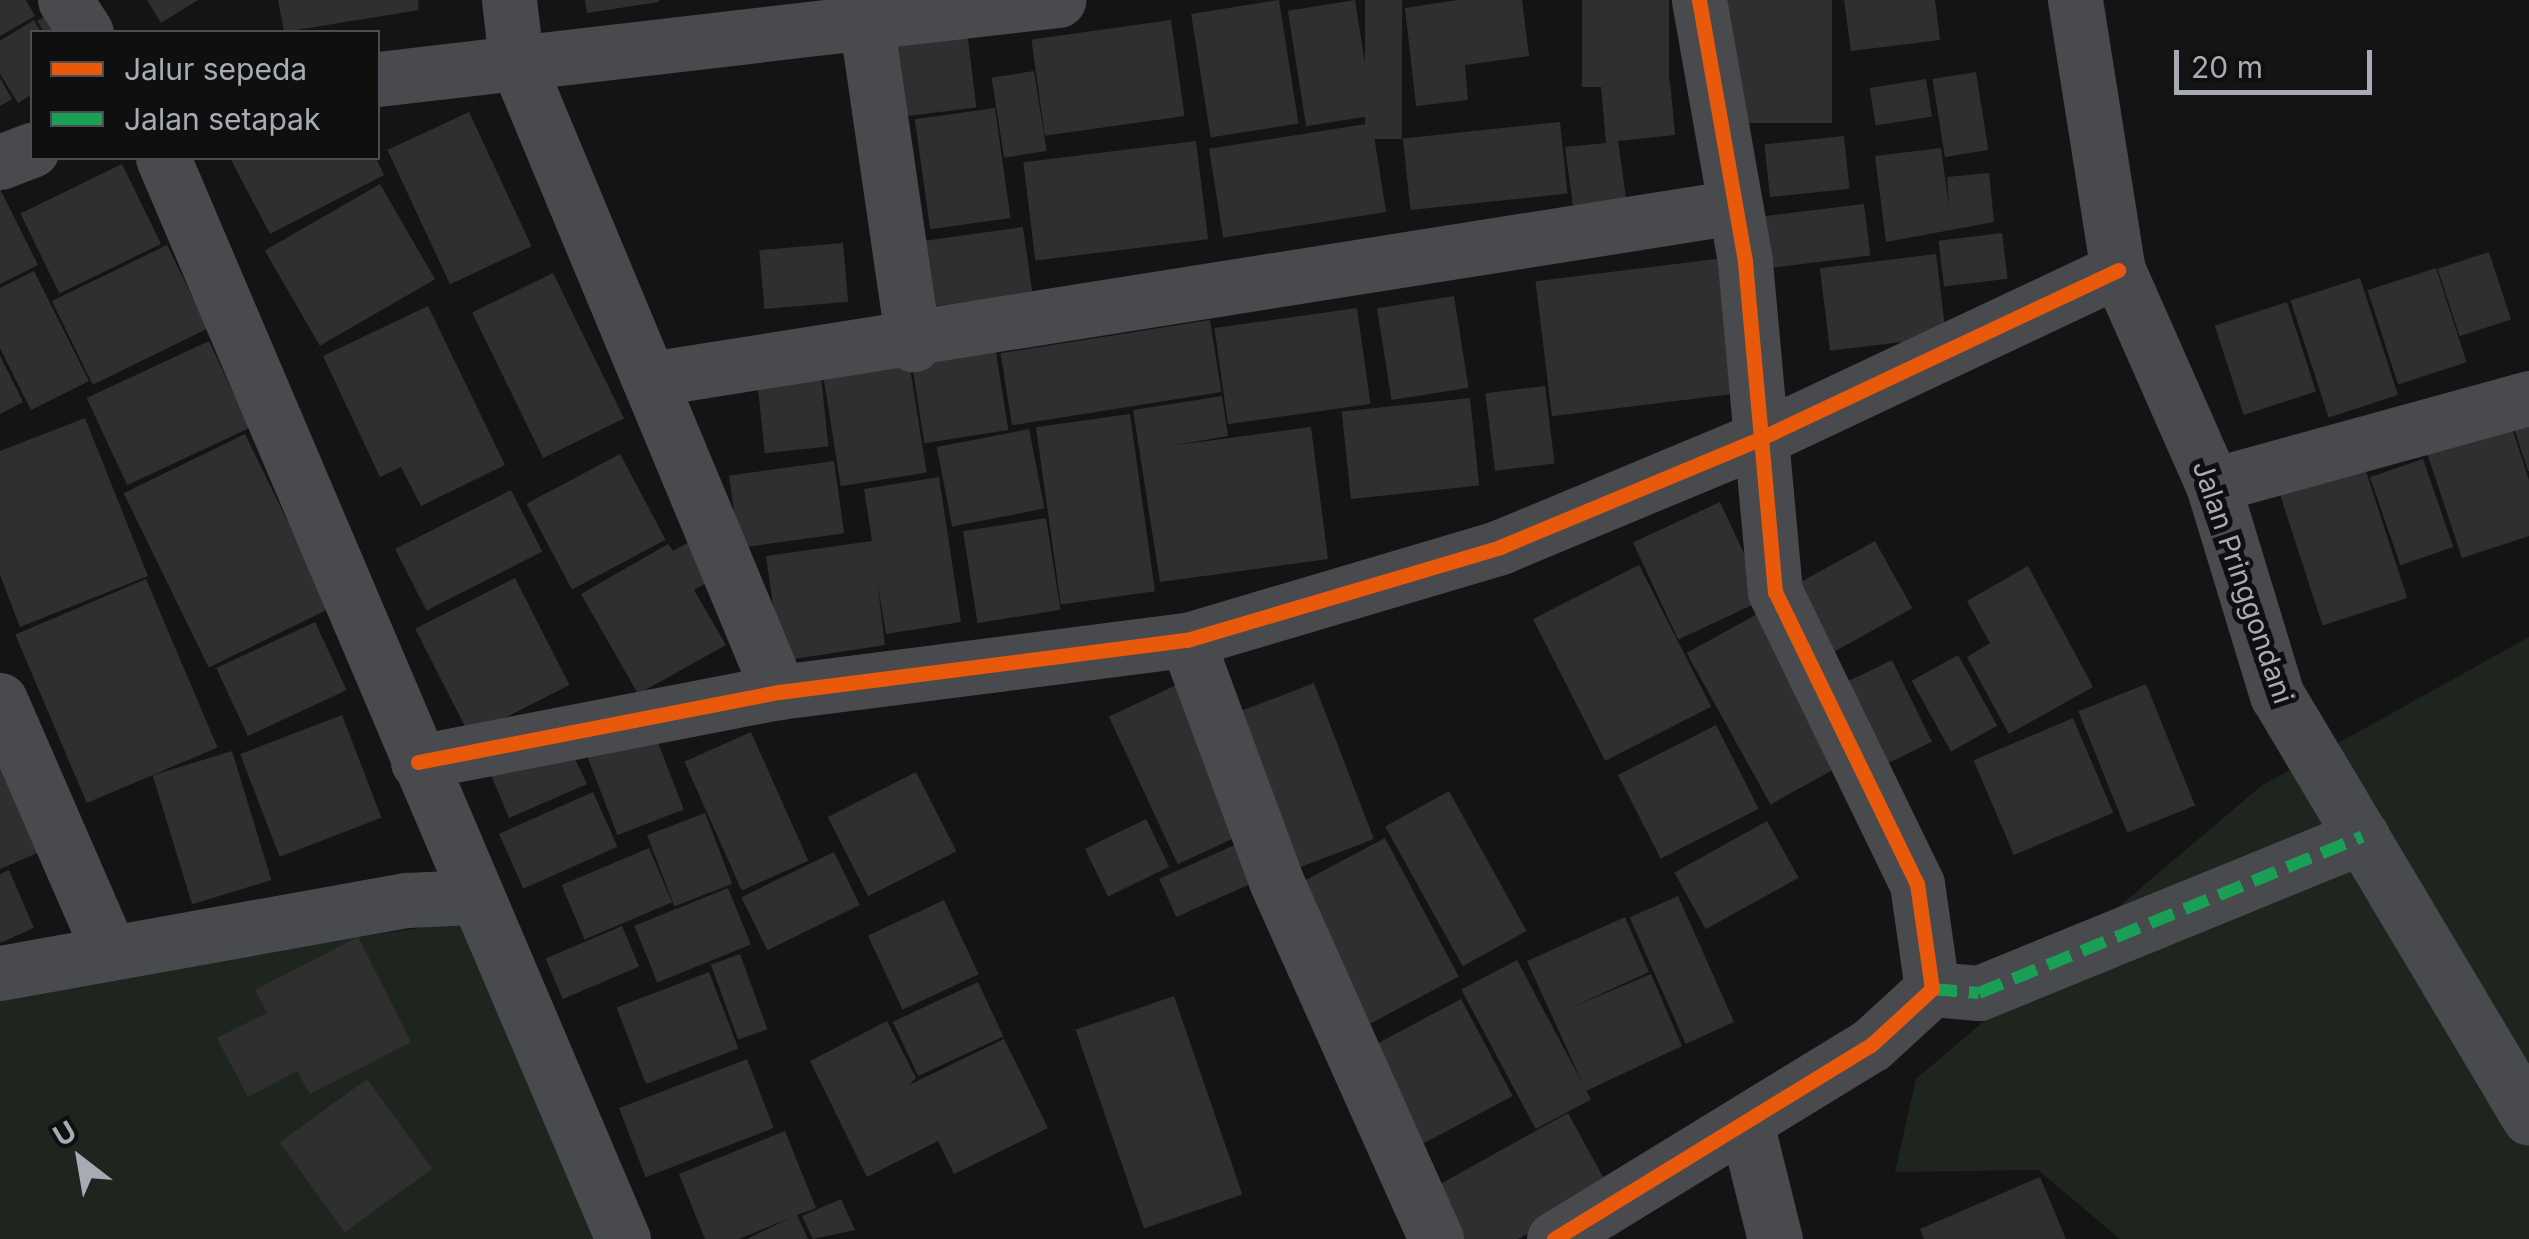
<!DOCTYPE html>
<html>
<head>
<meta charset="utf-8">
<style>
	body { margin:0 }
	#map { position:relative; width:2529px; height:1239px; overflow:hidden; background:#141415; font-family:Inter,sans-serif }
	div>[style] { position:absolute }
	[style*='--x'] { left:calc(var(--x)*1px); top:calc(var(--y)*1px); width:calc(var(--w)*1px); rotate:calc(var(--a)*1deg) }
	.green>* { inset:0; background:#1e251f }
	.building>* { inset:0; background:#2f2f30; transform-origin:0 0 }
	.street>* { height:55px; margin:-27.5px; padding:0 27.5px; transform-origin:27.5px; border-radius:27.5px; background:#494a4d }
	.quiet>* { height:12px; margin-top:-6px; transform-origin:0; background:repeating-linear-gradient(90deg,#1a9f57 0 25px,transparent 0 37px) }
	.cycleway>* { height:15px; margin:-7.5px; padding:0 7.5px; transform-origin:7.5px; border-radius:7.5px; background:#e8590c }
	span { translate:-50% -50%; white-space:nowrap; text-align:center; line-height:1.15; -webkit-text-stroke:10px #0f0f10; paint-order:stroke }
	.street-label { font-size:28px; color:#a7abb4 }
	.legend { position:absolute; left:30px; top:30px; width:350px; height:130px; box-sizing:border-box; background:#0f0f10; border:2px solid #4c4d52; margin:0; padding:12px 18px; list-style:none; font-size:30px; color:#a7abb4 }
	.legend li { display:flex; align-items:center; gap:20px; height:50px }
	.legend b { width:50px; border:2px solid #4c4d52 }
	.north { position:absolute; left:30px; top:1109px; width:100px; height:100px; -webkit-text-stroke:8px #0f0f10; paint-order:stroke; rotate:329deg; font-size:28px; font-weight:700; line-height:40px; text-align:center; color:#a7abb4 }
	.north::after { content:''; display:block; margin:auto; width:35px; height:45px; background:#a7abb4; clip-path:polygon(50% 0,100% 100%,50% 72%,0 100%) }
	.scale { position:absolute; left:2174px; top:50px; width:198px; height:45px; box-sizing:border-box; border:5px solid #a7abb4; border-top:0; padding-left:12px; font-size:30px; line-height:35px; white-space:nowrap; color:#a7abb4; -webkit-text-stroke:8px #0f0f10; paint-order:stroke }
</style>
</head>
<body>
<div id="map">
	<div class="green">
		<i style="clip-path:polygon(2529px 637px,2529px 1239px,2120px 1239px,2038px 1170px,1895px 1172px,1916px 1079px,2261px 786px)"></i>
		<i style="clip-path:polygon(464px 921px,608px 1239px,0 1239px,0 992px)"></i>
	</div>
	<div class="building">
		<i style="clip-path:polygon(0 0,26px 0,35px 16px,0 36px)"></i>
		<i style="clip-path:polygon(147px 0,198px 0,161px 23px)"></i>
		<i style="clip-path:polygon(278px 0,418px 0,419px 10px,284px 32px)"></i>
		<i style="clip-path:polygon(585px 0,659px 0,659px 2px,587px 13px)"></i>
		<i style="left:1279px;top:0;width:125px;height:89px;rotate:81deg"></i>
		<i style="left:1355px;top:0;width:117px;height:68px;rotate:81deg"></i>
		<i style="left:1365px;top:0;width:37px;height:139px"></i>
		<i style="clip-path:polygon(1458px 0,1522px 0,1529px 56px,1465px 65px,1468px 100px,1416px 106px,1405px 8px)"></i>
		<i style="left:1582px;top:0;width:87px;height:87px"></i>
		<i style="left:1727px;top:0;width:105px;height:123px"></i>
		<i style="clip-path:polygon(1844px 0,1935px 0,1940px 40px,1851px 51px)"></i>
		<i style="clip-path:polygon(59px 8px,73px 32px,44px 32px,37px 21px)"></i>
		<i style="clip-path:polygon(34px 20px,41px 32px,32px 32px,32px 94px,18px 103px,0 74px,0 41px)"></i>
		<i style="left:1171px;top:20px;width:97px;height:141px;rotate:82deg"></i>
		<i style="left:967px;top:31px;width:77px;height:80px;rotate:83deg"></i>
		<i style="left:1034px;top:71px;width:81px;height:43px;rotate:81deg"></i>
		<i style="left:1976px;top:72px;width:79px;height:44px;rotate:81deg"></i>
		<i style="clip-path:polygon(0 78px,12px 99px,0 106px)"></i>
		<i style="left:1926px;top:79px;width:38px;height:57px;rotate:81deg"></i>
		<i style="clip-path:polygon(1670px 81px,1675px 135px,1618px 141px,1629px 219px,1576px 229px,1565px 147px,1606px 143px,1601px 87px)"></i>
		<i style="left:995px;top:108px;width:111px;height:81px;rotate:82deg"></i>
		<i style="left:469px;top:112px;width:148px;height:90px;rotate:65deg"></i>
		<i style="left:1560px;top:122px;width:72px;height:158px;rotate:84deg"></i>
		<i style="left:1372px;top:123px;width:90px;height:165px;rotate:81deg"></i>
		<i style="left:1844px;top:136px;width:53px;height:80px;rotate:84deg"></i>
		<i style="left:1196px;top:141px;width:99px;height:174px;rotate:83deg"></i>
		<i style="clip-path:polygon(1941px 148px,1949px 207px,1947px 177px,1989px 173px,1994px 222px,1886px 242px,1875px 156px)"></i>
		<i style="clip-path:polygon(230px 158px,376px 158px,384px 175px,270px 234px)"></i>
		<i style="left:122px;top:164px;width:89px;height:113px;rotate:64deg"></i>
		<i style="left:380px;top:184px;width:110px;height:133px;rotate:60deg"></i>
		<i style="clip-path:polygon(0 189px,38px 265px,0 284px)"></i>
		<i style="left:1864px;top:204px;width:52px;height:103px;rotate:83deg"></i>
		<i style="left:1023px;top:227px;width:66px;height:117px;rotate:82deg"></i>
		<i style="left:2002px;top:233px;width:46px;height:64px;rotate:83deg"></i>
		<i style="left:843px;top:243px;width:59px;height:84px;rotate:85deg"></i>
		<i style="left:167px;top:245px;width:93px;height:128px;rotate:64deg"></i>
		<i style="left:2489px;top:252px;width:71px;height:54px;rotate:72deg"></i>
		<i style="left:1936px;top:254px;width:83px;height:117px;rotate:83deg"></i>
		<i style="left:1724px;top:258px;width:136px;height:190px;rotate:83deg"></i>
		<i style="left:2436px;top:268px;width:99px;height:72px;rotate:72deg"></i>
		<i style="clip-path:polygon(34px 271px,89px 381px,31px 410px,0 348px,0 288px)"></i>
		<i style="left:553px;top:273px;width:162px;height:90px;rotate:64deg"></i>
		<i style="left:2360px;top:278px;width:123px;height:73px;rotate:72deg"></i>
		<i style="left:1454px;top:296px;width:93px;height:78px;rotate:81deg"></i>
		<i style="left:2287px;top:302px;width:94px;height:76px;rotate:72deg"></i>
		<i style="clip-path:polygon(428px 306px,505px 465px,421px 506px,401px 467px,380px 477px,323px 356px)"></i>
		<i style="left:1357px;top:308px;width:97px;height:144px;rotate:82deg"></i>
		<i style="left:1210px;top:320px;width:73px;height:212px;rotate:81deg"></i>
		<i style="left:209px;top:341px;width:96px;height:135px;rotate:65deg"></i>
		<i style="left:995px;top:346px;width:85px;height:85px;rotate:81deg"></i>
		<i style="left:908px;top:355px;width:119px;height:87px;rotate:81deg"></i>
		<i style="clip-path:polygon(0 356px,23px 402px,0 414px)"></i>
		<i style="left:821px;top:376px;width:71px;height:64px;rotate:84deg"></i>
		<i style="left:1545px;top:386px;width:78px;height:60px;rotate:83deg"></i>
		<i style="clip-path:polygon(1222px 396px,1228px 436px,1170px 446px,1311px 427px,1328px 559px,1160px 582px,1133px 410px)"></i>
		<i style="left:1470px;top:398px;width:88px;height:129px;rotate:84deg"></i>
		<i style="left:1130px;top:414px;width:179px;height:95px;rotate:82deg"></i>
		<i style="clip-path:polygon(2508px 416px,2529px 480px,2529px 536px,2462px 558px,2424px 444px)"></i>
		<i style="clip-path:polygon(85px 418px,148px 576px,20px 627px,0 575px,0 451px)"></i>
		<i style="clip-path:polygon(2529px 420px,2529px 471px,2528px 471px,2513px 425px)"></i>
		<i style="left:1029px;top:429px;width:81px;height:94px;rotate:79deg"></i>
		<i style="left:245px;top:434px;width:194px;height:135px;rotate:64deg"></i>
		<i style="left:620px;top:454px;width:97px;height:106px;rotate:62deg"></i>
		<i style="left:2423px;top:459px;width:93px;height:56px;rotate:71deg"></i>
		<i style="left:834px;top:461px;width:73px;height:106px;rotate:82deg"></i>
		<i style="left:2363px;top:462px;width:143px;height:89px;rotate:72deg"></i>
		<i style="clip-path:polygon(939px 477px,961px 622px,886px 634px,877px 580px,885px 645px,781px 661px,766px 556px,872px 541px,864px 489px)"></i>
		<i style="left:511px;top:490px;width:69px;height:130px;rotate:63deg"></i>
		<i style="left:1720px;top:502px;width:107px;height:96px;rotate:65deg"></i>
		<i style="left:1046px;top:518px;width:93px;height:84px;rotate:81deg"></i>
		<i style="clip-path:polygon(700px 536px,721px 575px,694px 590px,726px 645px,638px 694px,581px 594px,668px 544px,673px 551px)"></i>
		<i style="left:1875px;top:541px;width:77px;height:108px;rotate:61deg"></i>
		<i style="left:1639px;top:565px;width:159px;height:119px;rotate:63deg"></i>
		<i style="clip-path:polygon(2028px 566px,2093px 687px,2009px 734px,1967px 657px,1990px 643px,1967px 601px)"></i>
		<i style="left:515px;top:578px;width:120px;height:112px;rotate:63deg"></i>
		<i style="left:146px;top:579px;width:183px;height:142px;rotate:67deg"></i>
		<i style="left:1768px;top:608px;width:173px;height:93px;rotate:61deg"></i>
		<i style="left:315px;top:622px;width:75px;height:109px;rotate:65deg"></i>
		<i style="left:1958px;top:655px;width:81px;height:53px;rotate:61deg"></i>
		<i style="left:1892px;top:660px;width:91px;height:59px;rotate:64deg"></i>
		<i style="left:1185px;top:681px;width:163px;height:84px;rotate:65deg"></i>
		<i style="left:1314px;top:683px;width:167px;height:93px;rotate:69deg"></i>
		<i style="left:2146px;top:684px;width:131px;height:73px;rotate:68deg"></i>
		<i style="left:342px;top:715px;width:110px;height:109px;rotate:69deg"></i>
		<i style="left:2073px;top:718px;width:103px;height:108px;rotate:67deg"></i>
		<i style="left:1716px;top:725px;width:94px;height:110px;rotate:63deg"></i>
		<i style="left:654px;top:732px;width:83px;height:71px;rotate:69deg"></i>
		<i style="left:751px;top:732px;width:141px;height:73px;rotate:66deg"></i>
		<i style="clip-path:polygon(565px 738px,587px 784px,509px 818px,487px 765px)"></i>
		<i style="clip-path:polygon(0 741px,47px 849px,0 869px)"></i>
		<i style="left:232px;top:751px;width:135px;height:83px;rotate:73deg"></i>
		<i style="left:916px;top:772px;width:89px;height:99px;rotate:63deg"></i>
		<i style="left:1449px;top:791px;width:160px;height:73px;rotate:61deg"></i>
		<i style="left:593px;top:792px;width:60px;height:103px;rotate:66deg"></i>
		<i style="left:705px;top:813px;width:76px;height:62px;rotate:69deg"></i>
		<i style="left:1146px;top:819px;width:53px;height:68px;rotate:64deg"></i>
		<i style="left:1767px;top:821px;width:65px;height:106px;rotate:61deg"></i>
		<i style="left:1385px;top:838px;width:157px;height:103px;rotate:62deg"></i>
		<i style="left:1246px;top:840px;width:42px;height:95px;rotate:66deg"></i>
		<i style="left:649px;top:848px;width:59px;height:95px;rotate:67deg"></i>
		<i style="left:834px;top:852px;width:59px;height:103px;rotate:64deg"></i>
		<i style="clip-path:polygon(9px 870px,34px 928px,0 943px,0 874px)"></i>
		<i style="left:728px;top:888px;width:61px;height:101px;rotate:68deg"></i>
		<i style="left:1678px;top:896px;width:138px;height:53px;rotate:66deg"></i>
		<i style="left:944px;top:900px;width:82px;height:84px;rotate:65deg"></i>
		<i style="clip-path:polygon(1625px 917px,1649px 972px,1570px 1008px,1651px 974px,1682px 1046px,1586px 1091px,1527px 961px)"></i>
		<i style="left:622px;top:926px;width:44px;height:83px;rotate:67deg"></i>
		<i style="clip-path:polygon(358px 937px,411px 1042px,310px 1094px,297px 1071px,248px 1097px,217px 1038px,267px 1013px,255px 990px)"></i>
		<i style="left:740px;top:954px;width:80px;height:31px;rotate:70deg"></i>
		<i style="left:1517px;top:960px;width:158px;height:63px;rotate:62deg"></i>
		<i style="left:709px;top:972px;width:82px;height:99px;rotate:69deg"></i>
		<i style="left:978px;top:982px;width:60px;height:94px;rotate:65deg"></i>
		<i style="left:1174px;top:996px;width:210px;height:104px;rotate:71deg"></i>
		<i style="left:1461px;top:999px;width:110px;height:108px;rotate:62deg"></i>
		<i style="clip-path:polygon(887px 1021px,916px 1078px,909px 1085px,1004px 1039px,1048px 1128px,954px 1174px,938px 1141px,867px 1177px,810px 1061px)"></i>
		<i style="left:747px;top:1059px;width:74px;height:137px;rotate:69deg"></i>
		<i style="left:367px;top:1079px;width:111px;height:108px;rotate:54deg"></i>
		<i style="clip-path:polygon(1568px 1113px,1609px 1188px,1518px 1239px,1463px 1239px,1435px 1187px)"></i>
		<i style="clip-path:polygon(785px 1131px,816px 1208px,797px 1215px,808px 1239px,747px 1239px,792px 1217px,739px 1239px,705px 1239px,679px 1174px)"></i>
		<i style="clip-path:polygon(2040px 1177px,2066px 1239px,1924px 1239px,1920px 1229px)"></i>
		<i style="clip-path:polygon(841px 1199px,855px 1230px,813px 1239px,802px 1216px)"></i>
	</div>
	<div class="street">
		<i style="--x:65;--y:0;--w:38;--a:57"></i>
		<i style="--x:509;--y:0;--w:60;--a:83.3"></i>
		<i style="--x:516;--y:60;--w:685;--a:67.41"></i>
		<i style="--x:863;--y:0;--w:348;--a:81.7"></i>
		<i style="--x:2075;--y:0;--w:273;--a:81"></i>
		<i style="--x:2118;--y:270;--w:235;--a:66.2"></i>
		<i style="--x:2213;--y:485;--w:220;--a:73.1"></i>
		<i style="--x:2277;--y:695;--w:492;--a:59.2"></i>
		<i style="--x:378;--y:79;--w:685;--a:-6.63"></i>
		<i style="--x:163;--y:158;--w:1175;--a:66.95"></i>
		<i style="--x:0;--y:162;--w:34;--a:-21"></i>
		<i style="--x:650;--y:379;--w:1099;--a:-9.01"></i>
		<i style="--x:2213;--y:485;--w:328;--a:-15.4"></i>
		<i style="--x:1187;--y:640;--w:257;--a:69.7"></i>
		<i style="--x:1276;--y:881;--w:392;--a:65.9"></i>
		<i style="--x:0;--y:700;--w:276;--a:66.5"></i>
		<i style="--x:418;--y:762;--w:368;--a:-11"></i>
		<i style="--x:779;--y:692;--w:411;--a:-7.3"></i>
		<i style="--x:1187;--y:640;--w:327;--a:-16.5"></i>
		<i style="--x:1500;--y:547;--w:281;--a:-22.6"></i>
		<i style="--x:1759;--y:439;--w:397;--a:-25.2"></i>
		<i style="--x:0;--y:973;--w:413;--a:-10.2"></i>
		<i style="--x:407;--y:900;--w:64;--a:-2.7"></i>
		<i style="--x:1932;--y:989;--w:47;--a:4.9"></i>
		<i style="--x:1979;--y:993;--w:414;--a:-22.2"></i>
		<i style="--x:1746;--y:1123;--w:120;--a:76"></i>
		<i style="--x:1554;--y:1239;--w:372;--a:-31.5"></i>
		<i style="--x:1871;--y:1045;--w:83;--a:-42.6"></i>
		<i style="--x:1932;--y:989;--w:106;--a:-98.1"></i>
		<i style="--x:1917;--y:884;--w:325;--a:-115.9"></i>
		<i style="--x:1775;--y:592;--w:332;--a:-95.2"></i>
		<i style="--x:1745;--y:261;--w:265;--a:-100"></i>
	</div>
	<div class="quiet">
		<i style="--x:1932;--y:989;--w:47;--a:4.9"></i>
		<i style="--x:1979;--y:993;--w:414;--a:-22.2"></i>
	</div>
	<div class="cycleway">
		<i style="--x:418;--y:762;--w:368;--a:-11"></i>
		<i style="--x:779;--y:692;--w:411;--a:-7.3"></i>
		<i style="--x:1187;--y:640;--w:327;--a:-16.5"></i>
		<i style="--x:1500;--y:547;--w:281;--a:-22.6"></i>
		<i style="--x:1759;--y:439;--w:397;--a:-25.2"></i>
		<i style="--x:1554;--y:1239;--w:372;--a:-31.5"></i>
		<i style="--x:1871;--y:1045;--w:83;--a:-42.6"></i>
		<i style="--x:1932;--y:989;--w:106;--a:-98.1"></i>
		<i style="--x:1917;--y:884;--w:325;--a:-115.9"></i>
		<i style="--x:1775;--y:592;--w:332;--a:-95.2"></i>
		<i style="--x:1745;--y:261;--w:265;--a:-100"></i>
	</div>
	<div class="street-label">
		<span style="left:2243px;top:582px;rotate:71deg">Jalan Pringgondani</span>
	</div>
	<ul class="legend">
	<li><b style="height:12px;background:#e8590c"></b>Jalur sepeda</li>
	<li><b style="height:12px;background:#1a9f57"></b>Jalan setapak</li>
	</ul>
	<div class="north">U</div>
	<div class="scale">20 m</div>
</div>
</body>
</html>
